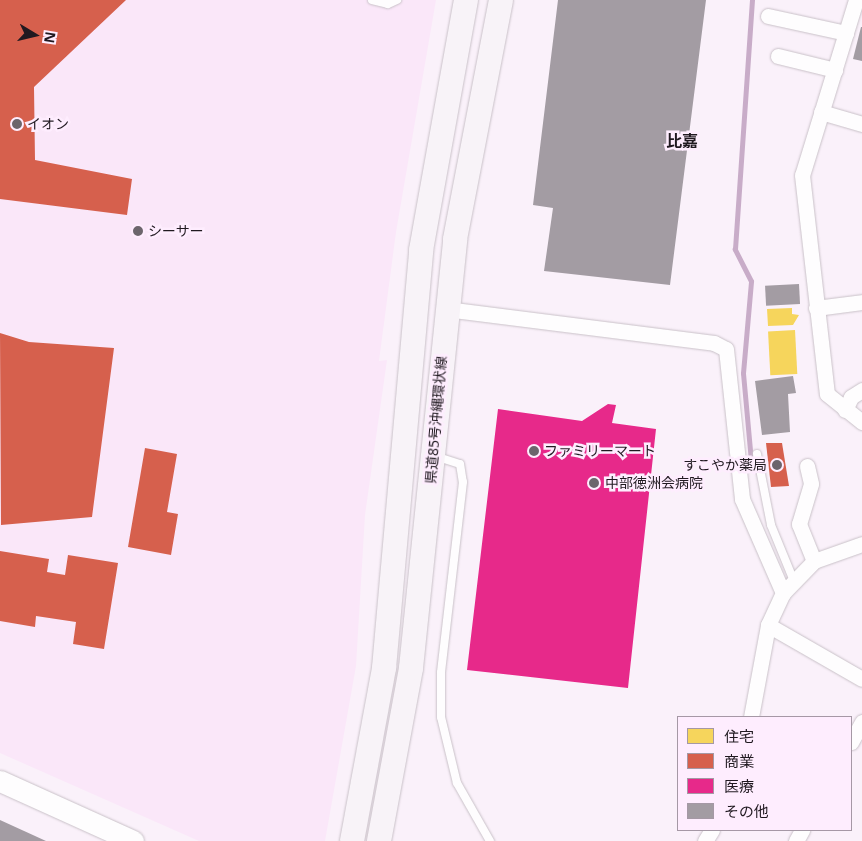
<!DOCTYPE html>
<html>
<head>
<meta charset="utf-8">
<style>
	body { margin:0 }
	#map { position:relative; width:862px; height:841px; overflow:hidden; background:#faf1fa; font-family:"Noto Sans","Noto Sans JP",sans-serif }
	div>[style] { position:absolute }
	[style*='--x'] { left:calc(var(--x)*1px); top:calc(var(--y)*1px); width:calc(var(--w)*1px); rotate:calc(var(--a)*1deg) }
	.built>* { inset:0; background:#fae7f9 }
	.homes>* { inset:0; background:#f6d55c; transform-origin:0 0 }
	.shops>* { inset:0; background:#d6604d }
	.health>* { inset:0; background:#e7298a }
	.stream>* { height:5px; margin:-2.5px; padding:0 2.5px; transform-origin:2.5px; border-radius:2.5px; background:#c8acc8 }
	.building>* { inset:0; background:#a39ca3; transform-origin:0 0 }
	.roads { filter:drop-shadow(0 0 1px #c9c1c8) drop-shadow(0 0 1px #c9c1c8) }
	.lane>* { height:8px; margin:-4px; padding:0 4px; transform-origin:4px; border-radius:4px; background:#fefdfe }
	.street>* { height:15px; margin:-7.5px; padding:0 7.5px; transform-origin:7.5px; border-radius:7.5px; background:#fefdfe }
	.secondary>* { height:21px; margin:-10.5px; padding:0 10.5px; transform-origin:10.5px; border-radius:10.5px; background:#fefdfe }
	.primary>* { height:24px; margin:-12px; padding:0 12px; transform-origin:12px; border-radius:12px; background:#f8f3f8 }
	.dots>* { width:14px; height:14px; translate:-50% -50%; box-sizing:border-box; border:2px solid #feedfe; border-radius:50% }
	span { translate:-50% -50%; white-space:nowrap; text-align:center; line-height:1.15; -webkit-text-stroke:5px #feedfe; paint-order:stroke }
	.poi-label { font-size:14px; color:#201920 }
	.left { translate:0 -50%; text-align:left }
	.right { translate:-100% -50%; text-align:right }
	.street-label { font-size:14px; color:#201920 }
	.quarter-label { font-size:16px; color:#201920; font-weight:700 }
	.legend { position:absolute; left:677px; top:716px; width:175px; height:115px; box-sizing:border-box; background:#feedfe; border:1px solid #a598a5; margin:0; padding:6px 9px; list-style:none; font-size:15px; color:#201920 }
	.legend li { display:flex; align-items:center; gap:10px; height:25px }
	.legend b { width:25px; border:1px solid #a598a5 }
	.north { position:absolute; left:10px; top:10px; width:50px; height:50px; -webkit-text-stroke:4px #feedfe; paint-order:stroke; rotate:99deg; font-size:14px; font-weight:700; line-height:20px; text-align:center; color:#201920 }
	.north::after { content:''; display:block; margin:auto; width:18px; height:22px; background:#201920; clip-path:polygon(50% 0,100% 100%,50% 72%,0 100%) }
</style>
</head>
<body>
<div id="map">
	<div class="built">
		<i style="clip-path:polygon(0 0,436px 0,396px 232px,379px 361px,387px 360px,365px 515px,356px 666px,325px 841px,199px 841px,0 753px)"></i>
	</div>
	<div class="homes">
		<i style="clip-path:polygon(792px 308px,792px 314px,799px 315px,793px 325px,768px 326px,767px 309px)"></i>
		<i style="left:795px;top:330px;width:44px;height:27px;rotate:87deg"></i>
	</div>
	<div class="shops">
		<i style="clip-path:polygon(0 0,126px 0,34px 87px,35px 160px,132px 179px,127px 215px,0 199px)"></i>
		<i style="clip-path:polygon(0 333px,29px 342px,114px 348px,92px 517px,1px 525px)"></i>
		<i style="clip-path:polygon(766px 443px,782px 443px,789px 486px,771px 487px)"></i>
		<i style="clip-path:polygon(145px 448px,177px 454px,167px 512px,178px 514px,171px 555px,128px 547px)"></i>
		<i style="clip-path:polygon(0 551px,49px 559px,47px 572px,65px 575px,68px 555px,118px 563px,104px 649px,73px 644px,76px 622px,36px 616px,35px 627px,0 621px)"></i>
	</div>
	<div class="health">
		<i style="clip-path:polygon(608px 404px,616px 405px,612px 423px,656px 429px,628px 688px,467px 670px,498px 409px,582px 421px)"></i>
	</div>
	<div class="stream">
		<i style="--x:751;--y:461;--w:88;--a:-95.2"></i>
		<i style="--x:743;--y:373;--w:92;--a:-85"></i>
		<i style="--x:751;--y:281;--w:36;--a:-117"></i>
		<i style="--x:735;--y:249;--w:250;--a:-86.1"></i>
	</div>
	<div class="building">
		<i style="clip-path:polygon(558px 0,706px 0,670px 285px,544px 271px,553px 208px,533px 205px)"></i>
		<i style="clip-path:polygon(861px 27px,862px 27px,862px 61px,853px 59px)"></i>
		<i style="left:799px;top:284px;width:20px;height:34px;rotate:87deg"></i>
		<i style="clip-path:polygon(793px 376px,796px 393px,788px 394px,790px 432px,762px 435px,755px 381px)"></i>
		<i style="clip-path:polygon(0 820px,46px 841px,0 841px)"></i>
	</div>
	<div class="roads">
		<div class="lane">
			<i style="--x:372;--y:0;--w:16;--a:14"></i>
			<i style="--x:388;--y:4;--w:10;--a:-24"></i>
			<i style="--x:757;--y:454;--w:72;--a:78.8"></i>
			<i style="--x:771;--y:525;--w:61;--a:67.7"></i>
			<i style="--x:435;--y:456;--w:26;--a:18"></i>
			<i style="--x:460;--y:464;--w:18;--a:81"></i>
			<i style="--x:463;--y:482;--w:192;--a:96.6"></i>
			<i style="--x:441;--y:673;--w:44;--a:90"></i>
			<i style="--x:441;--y:717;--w:68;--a:76.4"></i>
			<i style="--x:457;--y:783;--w:67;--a:60.4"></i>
		</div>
		<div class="street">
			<i style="--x:856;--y:0;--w:183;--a:107.1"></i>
			<i style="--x:802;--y:175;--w:220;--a:83.5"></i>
			<i style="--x:827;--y:394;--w:45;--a:38.7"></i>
			<i style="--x:768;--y:16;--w:80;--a:12.3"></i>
			<i style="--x:778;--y:56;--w:59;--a:13.8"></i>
			<i style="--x:821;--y:112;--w:43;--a:16.3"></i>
			<i style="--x:816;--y:308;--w:46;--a:-7.4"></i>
			<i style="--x:446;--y:309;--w:270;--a:7.2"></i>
			<i style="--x:714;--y:343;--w:13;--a:27"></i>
			<i style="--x:726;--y:349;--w:151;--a:83.9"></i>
			<i style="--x:742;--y:499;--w:103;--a:66.4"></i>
			<i style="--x:845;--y:410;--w:14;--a:-65"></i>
			<i style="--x:851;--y:397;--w:13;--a:-32"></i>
			<i style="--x:807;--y:466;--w:18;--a:77"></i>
			<i style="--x:811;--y:484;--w:42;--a:106.7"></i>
			<i style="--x:799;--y:524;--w:40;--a:68"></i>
			<i style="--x:768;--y:625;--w:108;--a:29.9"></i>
			<i style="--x:751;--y:717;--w:94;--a:-79.5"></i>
			<i style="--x:768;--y:625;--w:35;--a:-65"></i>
			<i style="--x:783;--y:593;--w:45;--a:-45.9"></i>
			<i style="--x:814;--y:561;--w:51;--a:-19.5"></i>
			<i style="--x:851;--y:742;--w:23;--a:-61"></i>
			<i style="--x:705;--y:841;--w:13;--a:-58"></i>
			<i style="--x:796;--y:841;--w:13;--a:-61"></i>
		</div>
		<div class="secondary">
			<i style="--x:0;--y:781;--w:146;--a:24.3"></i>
		</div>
		<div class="primary">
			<i style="--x:352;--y:841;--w:176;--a:-79.5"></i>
			<i style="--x:384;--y:668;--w:420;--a:-84.9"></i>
			<i style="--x:421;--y:250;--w:254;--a:-79.8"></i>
			<i style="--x:379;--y:841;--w:176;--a:-79.5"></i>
			<i style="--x:411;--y:668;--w:431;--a:-84.1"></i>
			<i style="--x:455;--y:239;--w:243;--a:-79.1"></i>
		</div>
	</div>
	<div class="dots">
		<i style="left:17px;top:124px;background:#6c656c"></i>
		<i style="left:138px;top:231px;background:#6c656c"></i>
		<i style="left:534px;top:451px;background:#6c656c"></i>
		<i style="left:777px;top:465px;background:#6c656c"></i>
		<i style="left:594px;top:483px;background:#6c656c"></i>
	</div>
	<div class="poi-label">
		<span class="left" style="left:27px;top:124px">イオン</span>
		<span class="left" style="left:148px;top:231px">シーサー</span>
		<span class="left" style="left:544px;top:451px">ファミリーマート</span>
		<span class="right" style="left:767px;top:465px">すこやか薬局</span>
		<span class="left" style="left:605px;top:483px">中部徳洲会病院</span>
	</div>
	<div class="street-label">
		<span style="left:436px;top:420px;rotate:-85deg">県道85号沖縄環状線</span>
	</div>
	<div class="quarter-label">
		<span style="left:682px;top:141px">比嘉</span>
	</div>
	<ul class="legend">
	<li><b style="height:14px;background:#f6d55c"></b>住宅</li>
	<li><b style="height:14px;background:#d6604d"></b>商業</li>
	<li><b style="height:14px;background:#e7298a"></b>医療</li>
	<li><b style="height:14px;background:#a39ca3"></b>その他</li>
	</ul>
	<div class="north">N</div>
</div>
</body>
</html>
